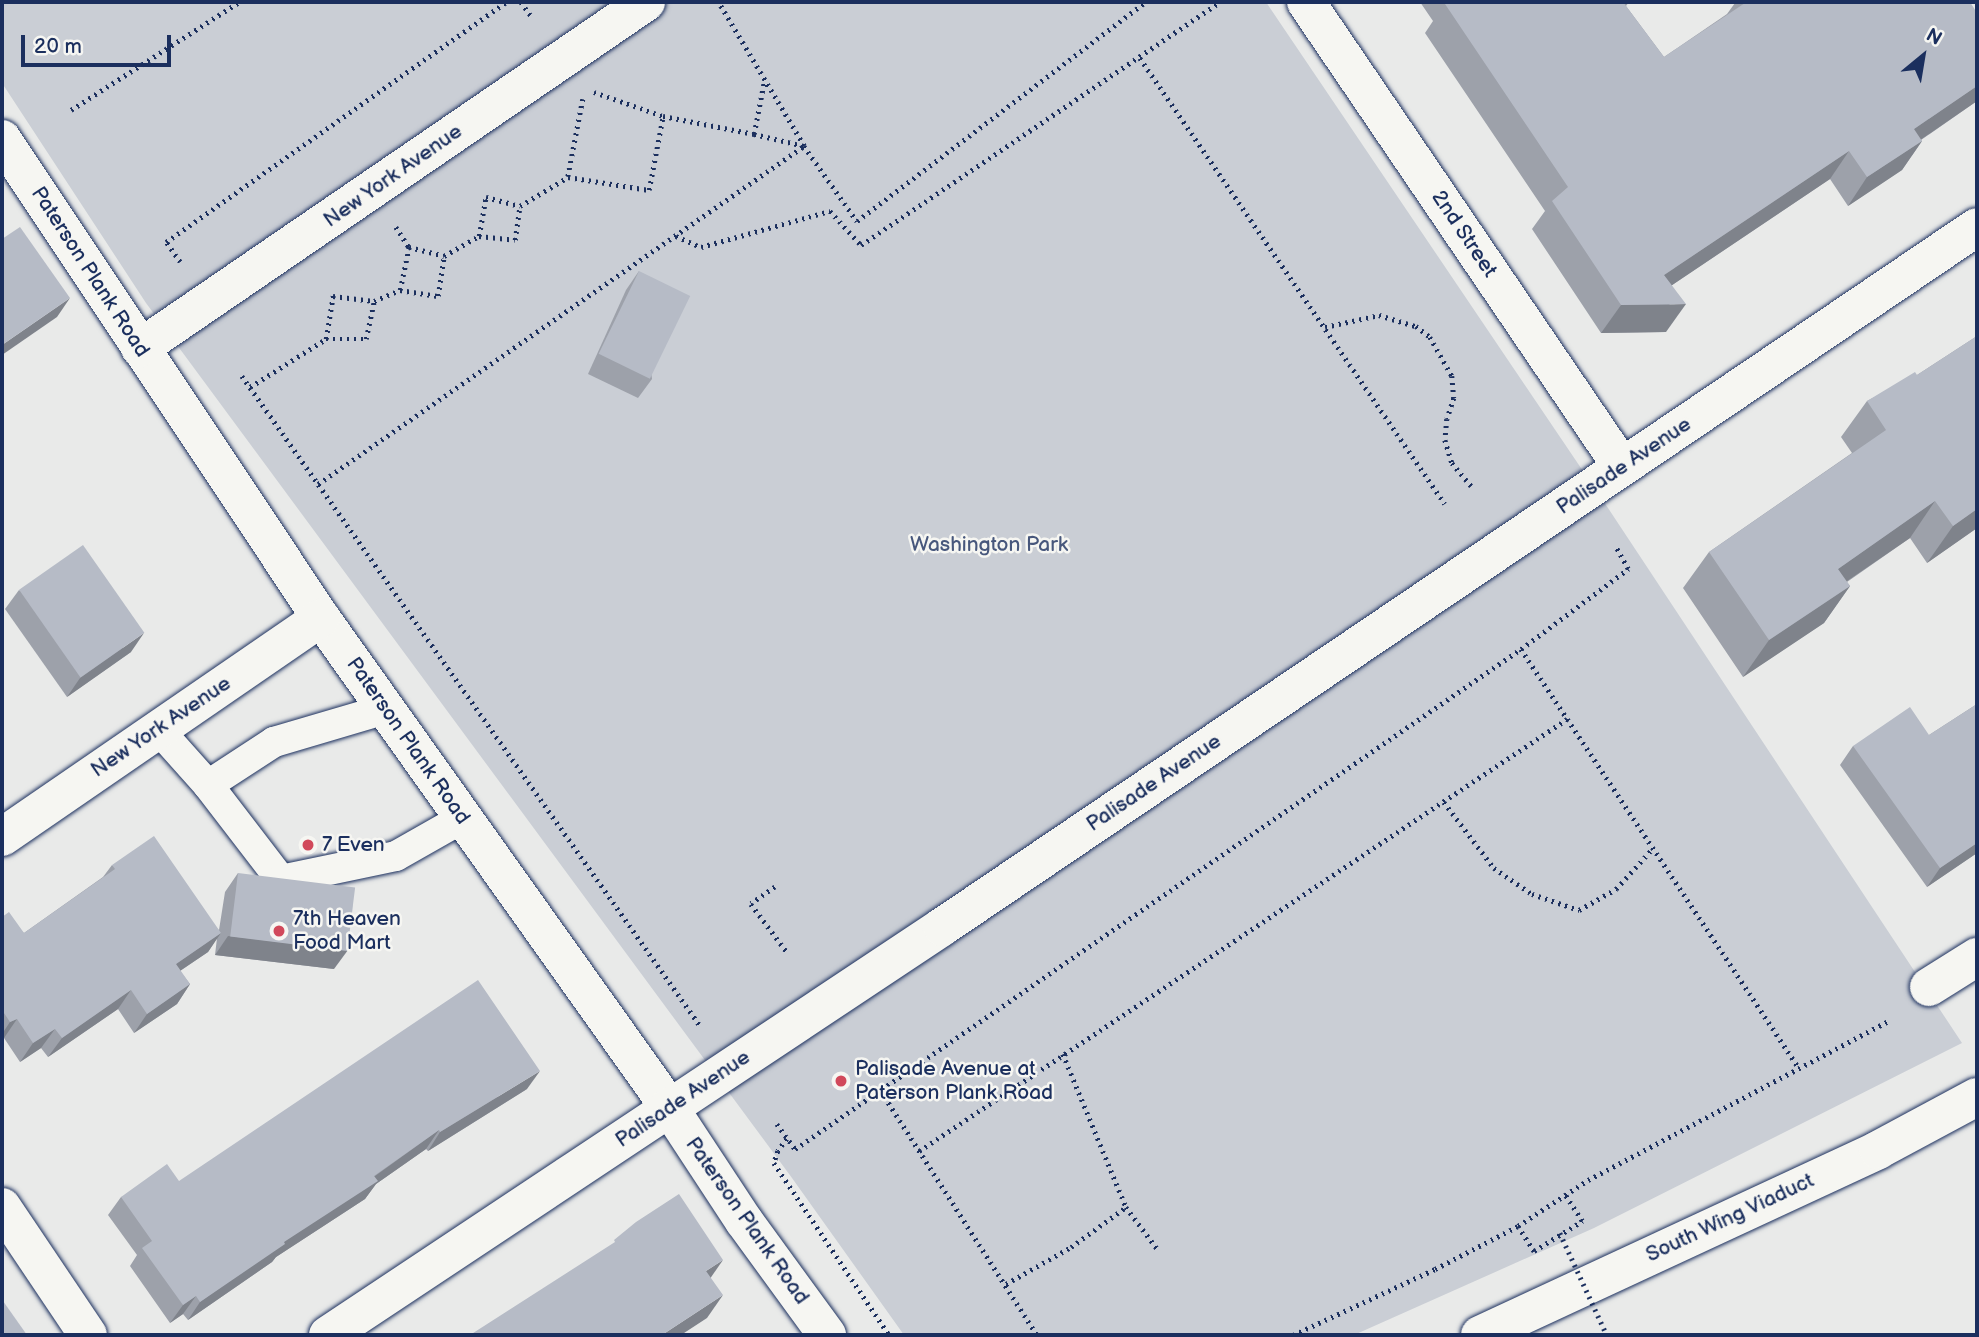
<!DOCTYPE html>
<html>
<head>
<meta charset="utf-8">
<style>
	body { margin:0 }
	#map { position:relative; width:1979px; height:1337px; overflow:hidden; background:#e9eae9; font-family:"Balsamiq Sans",sans-serif }
	div>[style] { position:absolute }
	[style*='--x'] { left:calc(var(--x)*1px); top:calc(var(--y)*1px); width:calc(var(--w)*1px); rotate:calc(var(--a)*1deg) }
	.green>* { inset:0; background:#caced5 }
	.path>* { height:4.5px; margin-top:-2.25px; transform-origin:0; background:repeating-linear-gradient(90deg,#1b2f5e 0 2px,transparent 0 7px) }
	.roads { filter:drop-shadow(0 0 2px #1b2f5e) drop-shadow(0 0 2px #1b2f5e) }
	.lane>* { height:30px; margin:-15px; padding:0 15px; transform-origin:15px; border-radius:15px; background:#f6f6f2 }
	.street>* { height:38px; margin:-19px; padding:0 19px; transform-origin:19px; border-radius:19px; background:#f6f6f2 }
	.secondary>* { height:38px; margin:-19px; padding:0 19px; transform-origin:19px; border-radius:19px; background:#f6f6f2 }
	.path-bridge>* { height:4.5px; margin-top:-2.25px; transform-origin:0; background:repeating-linear-gradient(90deg,#1b2f5e 0 2px,transparent 0 7px) }
	.wall>* { inset:0; background:#9da1aa }
	.shaded-wall>* { inset:0; background:#7f838b }
	.building>* { inset:0; background:#b6bbc6; transform-origin:0 0 }
	.dots>* { width:19px; height:19px; translate:-50% -50%; box-sizing:border-box; border:4px solid #f6f6f2; border-radius:50% }
	span { translate:-50% -50%; white-space:nowrap; text-align:center; line-height:1.15; -webkit-text-stroke:5px #f6f6f2; paint-order:stroke }
	.street-label { font-size:21px; color:#1b2f5e }
	.park-label { font-size:21px; color:#47577c }
	.poi-label { font-size:21px; color:#1b2f5e }
	.left { translate:0 -50%; text-align:left }
	.frame { position:absolute; inset:0; border:4px solid #1b2f5e; pointer-events:none }
	.north { position:absolute; left:1888px; top:21px; width:70px; height:70px; -webkit-text-stroke:5px #f6f6f2; paint-order:stroke; rotate:30deg; font-size:19px; font-weight:700; line-height:28px; text-align:center; color:#1b2f5e }
	.north::after { content:''; display:block; margin:auto; width:24px; height:32px; background:#1b2f5e; clip-path:polygon(50% 0,100% 100%,50% 72%,0 100%) }
	.scale { position:absolute; left:21px; top:35px; width:150px; height:32px; box-sizing:border-box; border:4px solid #1b2f5e; border-top:0; padding-left:9px; font-size:21px; line-height:24px; white-space:nowrap; color:#1b2f5e; -webkit-text-stroke:5px #f6f6f2; paint-order:stroke }
</style>
</head>
<body>
<div id="map">
	<div class="green">
		<i style="clip-path:polygon(2px 2px,1266px 2px,1608px 508px,1962px 1043px,1594px 1228px,1354px 1335px,904px 1335px,792px 1178px,146px 303px,2px 83px)"></i>
	</div>
	<div class="path">
		<i style="--x:521;--y:2;--w:17;--a:54"></i>
		<i style="--x:1140;--y:58;--w:540;--a:55.63"></i>
		<i style="--x:594;--y:92;--w:73;--a:19.2"></i>
		<i style="--x:663;--y:116;--w:93;--a:11.2"></i>
		<i style="--x:754;--y:134;--w:53;--a:-79.1"></i>
		<i style="--x:583;--y:99;--w:79;--a:100.9"></i>
		<i style="--x:568;--y:177;--w:82;--a:9.1"></i>
		<i style="--x:649;--y:190;--w:75;--a:-79.3"></i>
		<i style="--x:71;--y:110;--w:200;--a:-32.7"></i>
		<i style="--x:754;--y:134;--w:51;--a:13.5"></i>
		<i style="--x:804;--y:146;--w:92;--a:54.8"></i>
		<i style="--x:857;--y:221;--w:362;--a:-37.2"></i>
		<i style="--x:396;--y:227;--w:24;--a:57"></i>
		<i style="--x:479;--y:236;--w:36;--a:6"></i>
		<i style="--x:515;--y:240;--w:34;--a:-82"></i>
		<i style="--x:676;--y:236;--w:27;--a:24"></i>
		<i style="--x:701;--y:247;--w:134;--a:-15.6"></i>
		<i style="--x:830;--y:211;--w:46;--a:47.6"></i>
		<i style="--x:861;--y:245;--w:434;--a:-34.1"></i>
		<i style="--x:180;--y:262;--w:24;--a:-125"></i>
		<i style="--x:166;--y:242;--w:416;--a:-35.2"></i>
		<i style="--x:400;--y:290;--w:38;--a:9"></i>
		<i style="--x:438;--y:296;--w:40;--a:-81.5"></i>
		<i style="--x:1325;--y:327;--w:55;--a:-12.5"></i>
		<i style="--x:1379;--y:315;--w:39;--a:17"></i>
		<i style="--x:1416;--y:326;--w:18;--a:38"></i>
		<i style="--x:1430;--y:337;--w:45;--a:60.6"></i>
		<i style="--x:1452;--y:376;--w:22;--a:85"></i>
		<i style="--x:1454;--y:398;--w:22;--a:108"></i>
		<i style="--x:1447;--y:419;--w:21;--a:95"></i>
		<i style="--x:1445;--y:440;--w:24;--a:73"></i>
		<i style="--x:1452;--y:463;--w:30;--a:50"></i>
		<i style="--x:326;--y:339;--w:44;--a:-80.8"></i>
		<i style="--x:333;--y:296;--w:41;--a:7"></i>
		<i style="--x:374;--y:301;--w:28;--a:-23"></i>
		<i style="--x:400;--y:290;--w:44;--a:-78.2"></i>
		<i style="--x:409;--y:247;--w:36;--a:14"></i>
		<i style="--x:444;--y:256;--w:40;--a:-29.7"></i>
		<i style="--x:479;--y:236;--w:40;--a:-80"></i>
		<i style="--x:486;--y:197;--w:35;--a:15"></i>
		<i style="--x:520;--y:206;--w:56;--a:-31.1"></i>
		<i style="--x:242;--y:376;--w:797;--a:54.81"></i>
		<i style="--x:250;--y:387;--w:90;--a:-32.3"></i>
		<i style="--x:326;--y:339;--w:40;--a:0"></i>
		<i style="--x:366;--y:339;--w:39;--a:-78"></i>
		<i style="--x:318;--y:484;--w:592;--a:-34.82"></i>
		<i style="--x:804;--y:146;--w:168;--a:-120.8"></i>
		<i style="--x:1521;--y:649;--w:503;--a:56.44"></i>
		<i style="--x:1444;--y:802;--w:83;--a:52.9"></i>
		<i style="--x:1494;--y:868;--w:46;--a:34.4"></i>
		<i style="--x:1532;--y:894;--w:50;--a:18.8"></i>
		<i style="--x:1579;--y:910;--w:43;--a:-29.6"></i>
		<i style="--x:1616;--y:889;--w:55;--a:-47.9"></i>
		<i style="--x:775;--y:887;--w:29;--a:145"></i>
		<i style="--x:751;--y:904;--w:60;--a:53.1"></i>
		<i style="--x:1063;--y:1054;--w:165;--a:67.6"></i>
		<i style="--x:1126;--y:1207;--w:55;--a:53.1"></i>
		<i style="--x:881;--y:1091;--w:290;--a:57.4"></i>
		<i style="--x:777;--y:1124;--w:31;--a:54"></i>
		<i style="--x:795;--y:1149;--w:882;--a:-34.56"></i>
		<i style="--x:1521;--y:649;--w:134;--a:-36.8"></i>
		<i style="--x:1628;--y:569;--w:26;--a:-119"></i>
		<i style="--x:787;--y:1139;--w:15;--a:127"></i>
		<i style="--x:778;--y:1151;--w:13;--a:108"></i>
		<i style="--x:774;--y:1163;--w:207;--a:56.2"></i>
		<i style="--x:919;--y:1151;--w:779;--a:-33.69"></i>
		<i style="--x:1518;--y:1226;--w:30;--a:57"></i>
		<i style="--x:1534;--y:1251;--w:57;--a:-32"></i>
		<i style="--x:1582;--y:1221;--w:30;--a:-123"></i>
		<i style="--x:1006;--y:1284;--w:75;--a:-29.6"></i>
		<i style="--x:1071;--y:1247;--w:68;--a:-36"></i>
		<i style="--x:1293;--y:1335;--w:157;--a:-24.9"></i>
		<i style="--x:1435;--y:1269;--w:93;--a:-27.4"></i>
		<i style="--x:1518;--y:1226;--w:84;--a:-33.3"></i>
		<i style="--x:1588;--y:1180;--w:342;--a:-27.9"></i>
	</div>
	<div class="roads">
		<div class="lane">
			<i style="--x:158;--y:729;--w:75;--a:48.2"></i>
			<i style="--x:208;--y:785;--w:120;--a:52.5"></i>
			<i style="--x:281;--y:880;--w:117;--a:-11.8"></i>
			<i style="--x:396;--y:856;--w:77;--a:-29.6"></i>
			<i style="--x:208;--y:785;--w:79;--a:-33.1"></i>
			<i style="--x:274;--y:742;--w:117;--a:-16.4"></i>
		</div>
		<div class="street">
			<i style="--x:1929;--y:987;--w:57;--a:-32"></i>
			<i style="--x:2;--y:1207;--w:154;--a:56.1"></i>
		</div>
		<div class="secondary">
			<i style="--x:1306;--y:2;--w:562;--a:55.8"></i>
			<i style="--x:2;--y:139;--w:576;--a:56.34"></i>
			<i style="--x:321;--y:618;--w:600;--a:54.56"></i>
			<i style="--x:669;--y:1107;--w:136;--a:56.7"></i>
			<i style="--x:744;--y:1221;--w:141;--a:53.9"></i>
			<i style="--x:140;--y:348;--w:613;--a:-34.36"></i>
			<i style="--x:2;--y:837;--w:387;--a:-34.5"></i>
			<i style="--x:328;--y:1335;--w:737;--a:-33.6"></i>
			<i style="--x:942;--y:927;--w:1249;--a:-34.07"></i>
			<i style="--x:1480;--y:1335;--w:439;--a:-24.9"></i>
			<i style="--x:1878;--y:1150;--w:112;--a:-28.2"></i>
		</div>
	</div>
	<div class="path-bridge">
		<i style="--x:1560;--y:1233;--w:112;--a:65.3"></i>
	</div>
	<div class="wall">
		<i style="clip-path:polygon(1420px 2px,1629px 2px,1626px 6px,1664px 57px,1727px 14px,1735px 3px,1734px 2px,1970px 2px,1977px 101px,1921px 140px,1922px 141px,1902px 170px,1848px 206px,1830px 179px,1672px 285px,1666px 332px,1601px 333px,1532px 229px,1545px 211px,1425px 33px,1433px 21px)"></i>
		<i style="clip-path:polygon(639px 271px,652px 379px,638px 398px,588px 374px,626px 290px)"></i>
		<i style="clip-path:polygon(1977px 336px,1977px 528px,1927px 563px,1910px 538px,1847px 582px,1850px 586px,1824px 623px,1743px 677px,1683px 588px,1709px 552px,1852px 453px,1841px 437px,1867px 401px,1917px 375px)"></i>
		<i style="clip-path:polygon(19px 590px,131px 652px,67px 697px,5px 609px)"></i>
		<i style="clip-path:polygon(1977px 704px,1977px 853px,1927px 887px,1840px 765px,1853px 746px,1929px 735px)"></i>
		<i style="clip-path:polygon(112px 865px,219px 930px,225px 892px,238px 873px,334px 969px,215px 955px,217px 938px,208px 952px,180px 971px,190px 984px,177px 1004px,134px 1033px,118px 1009px,48px 1057px,41px 1048px,20px 1062px,4px 1038px,2px 1039px,2px 917px,24px 933px,103px 877px)"></i>
		<i style="clip-path:polygon(527px 1089px,428px 1151px,426px 1149px,376px 1184px,365px 1199px,276px 1257px,272px 1262px,188px 1320px,183px 1314px,170px 1323px,130px 1266px,137px 1255px,108px 1215px,121px 1197px)"></i>
	</div>
	<div class="shaded-wall">
		<i style="clip-path:polygon(1977px 86px,1977px 101px,1894px 158px,1914px 129px)"></i>
		<i style="clip-path:polygon(1922px 141px,1902px 170px,1848px 206px,1867px 177px)"></i>
		<i style="clip-path:polygon(1849px 151px,1830px 179px,1644px 304px,1664px 275px)"></i>
		<i style="clip-path:polygon(70px 298px,57px 317px,2px 355px,2px 345px)"></i>
		<i style="clip-path:polygon(1686px 304px,1666px 332px,1601px 333px,1621px 305px)"></i>
		<i style="clip-path:polygon(1935px 501px,1910px 538px,1812px 605px,1838px 569px)"></i>
		<i style="clip-path:polygon(1977px 509px,1977px 528px,1927px 563px,1953px 526px)"></i>
		<i style="clip-path:polygon(1850px 586px,1824px 623px,1743px 677px,1769px 640px)"></i>
		<i style="clip-path:polygon(144px 633px,131px 652px,67px 697px,80px 678px)"></i>
		<i style="clip-path:polygon(1977px 843px,1977px 853px,1927px 887px,1940px 868px)"></i>
		<i style="clip-path:polygon(221px 933px,208px 952px,162px 983px,176px 964px)"></i>
		<i style="clip-path:polygon(228px 936px,348px 950px,334px 969px,215px 955px)"></i>
		<i style="clip-path:polygon(190px 984px,177px 1004px,134px 1033px,147px 1014px)"></i>
		<i style="clip-path:polygon(131px 990px,118px 1009px,48px 1057px,62px 1038px)"></i>
		<i style="clip-path:polygon(17px 1019px,4px 1038px,2px 1039px,2px 1034px,10px 1022px)"></i>
		<i style="clip-path:polygon(55px 1029px,41px 1048px,20px 1062px,33px 1043px)"></i>
		<i style="clip-path:polygon(540px 1071px,527px 1089px,428px 1151px,440px 1132px)"></i>
		<i style="clip-path:polygon(439px 1130px,426px 1149px,376px 1184px,365px 1199px,276px 1257px,272px 1262px,188px 1320px,200px 1302px)"></i>
		<i style="clip-path:polygon(723px 1260px,707px 1283px,706px 1271px)"></i>
		<i style="clip-path:polygon(723px 1295px,707px 1318px,681px 1335px,662px 1335px)"></i>
		<i style="clip-path:polygon(196px 1296px,183px 1314px,170px 1323px,183px 1305px)"></i>
	</div>
	<div class="building">
		<i style="clip-path:polygon(1448px 2px,1623px 2px,1664px 57px,1745px 3px,1744px 2px,1970px 2px,1977px 13px,1977px 86px,1914px 129px,1922px 141px,1867px 177px,1849px 151px,1664px 275px,1686px 304px,1621px 305px,1552px 201px,1568px 187px,1445px 4px)"></i>
		<i style="clip-path:polygon(20px 227px,70px 298px,2px 345px,2px 239px)"></i>
		<i style="left:639px;top:271px;width:57px;height:92px;rotate:26deg"></i>
		<i style="clip-path:polygon(1977px 336px,1977px 509px,1953px 526px,1935px 501px,1838px 569px,1850px 586px,1769px 640px,1709px 552px,1886px 430px,1867px 401px,1915px 372px,1917px 375px)"></i>
		<i style="left:83px;top:545px;width:107px;height:78px;rotate:55deg"></i>
		<i style="clip-path:polygon(1977px 704px,1977px 843px,1940px 868px,1853px 746px,1910px 707px,1929px 735px)"></i>
		<i style="clip-path:polygon(154px 836px,221px 933px,176px 964px,190px 984px,147px 1014px,131px 990px,62px 1038px,55px 1029px,33px 1043px,17px 1019px,10px 1022px,2px 1010px,2px 917px,9px 912px,24px 933px,115px 869px,112px 865px)"></i>
		<i style="left:238px;top:873px;width:118px;height:64px;rotate:7deg"></i>
		<i style="clip-path:polygon(478px 980px,540px 1071px,440px 1132px,439px 1130px,374px 1176px,378px 1181px,284px 1242px,285px 1244px,200px 1302px,196px 1296px,183px 1305px,142px 1248px,152px 1241px,121px 1197px,167px 1164px,179px 1181px)"></i>
		<i style="clip-path:polygon(679px 1194px,723px 1260px,706px 1271px,723px 1295px,662px 1335px,470px 1335px,615px 1242px,614px 1240px,636px 1222px)"></i>
		<i style="clip-path:polygon(3px 1301px,27px 1335px,2px 1335px,2px 1302px)"></i>
	</div>
	<div class="dots">
		<i style="left:308px;top:845px;background:#d1495b"></i>
		<i style="left:279px;top:931px;background:#d1495b"></i>
		<i style="left:841px;top:1081px;background:#d1495b"></i>
	</div>
	<div class="street-label">
		<span style="left:393px;top:176px;rotate:-35deg">New York Avenue</span>
		<span style="left:1464px;top:234px;rotate:56deg">2nd Street</span>
		<span style="left:90px;top:272px;rotate:57deg">Paterson Plank Road</span>
		<span style="left:1624px;top:466px;rotate:-34deg">Palisade Avenue</span>
		<span style="left:161px;top:727px;rotate:-34deg">New York Avenue</span>
		<span style="left:408px;top:741px;rotate:55deg">Paterson Plank Road</span>
		<span style="left:1154px;top:783px;rotate:-34deg">Palisade Avenue</span>
		<span style="left:683px;top:1099px;rotate:-34deg">Palisade Avenue</span>
		<span style="left:1730px;top:1218px;rotate:-25deg">South Wing Viaduct</span>
		<span style="left:747px;top:1221px;rotate:55deg">Paterson Plank Road</span>
	</div>
	<div class="park-label">
		<span style="left:989px;top:545px">Washington Park</span>
	</div>
	<div class="poi-label">
		<span class="left" style="left:322px;top:845px">7 Even</span>
		<span class="left" style="left:293px;top:931px">7th Heaven<br>Food Mart</span>
		<span class="left" style="left:855px;top:1081px">Palisade Avenue at<br>Paterson Plank Road</span>
	</div>
	<div class="frame"></div>
	<div class="north">N</div>
	<div class="scale">20 m</div>
</div>
</body>
</html>
